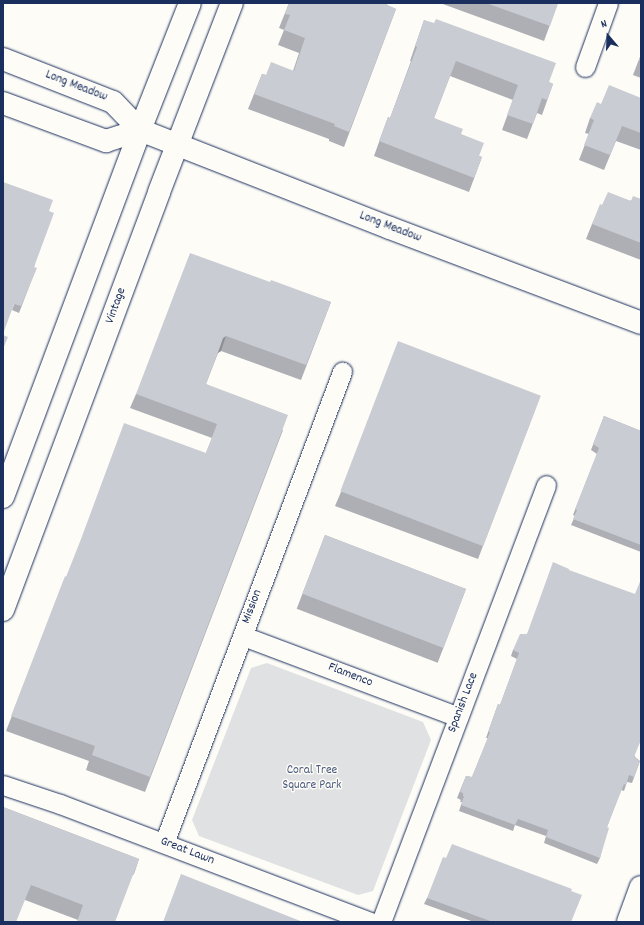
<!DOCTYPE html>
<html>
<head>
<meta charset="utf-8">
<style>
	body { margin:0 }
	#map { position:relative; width:644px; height:925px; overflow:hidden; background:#fdfcf7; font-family:Dekko,sans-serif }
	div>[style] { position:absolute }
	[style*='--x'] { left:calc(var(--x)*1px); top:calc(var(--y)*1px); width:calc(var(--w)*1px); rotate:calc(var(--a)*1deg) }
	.green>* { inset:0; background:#e0e1e3 }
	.roads { filter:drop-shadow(0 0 1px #1b2f5e) drop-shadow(0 0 1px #1b2f5e) }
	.minor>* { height:19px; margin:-9.5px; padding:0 9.5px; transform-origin:9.5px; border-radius:9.5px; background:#fdfcf7 }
	.tertiary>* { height:22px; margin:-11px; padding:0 11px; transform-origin:11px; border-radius:11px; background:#fdfcf7 }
	.wall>* { inset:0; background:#adafb5; transform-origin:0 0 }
	.shaded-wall>* { inset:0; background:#8d8f94 }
	.building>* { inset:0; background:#c9ccd3; transform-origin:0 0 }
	span { translate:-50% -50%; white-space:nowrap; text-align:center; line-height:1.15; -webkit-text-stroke:3px #fdfcf7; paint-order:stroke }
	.street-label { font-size:13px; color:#1b2f5e }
	.park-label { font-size:13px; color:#4c5c7f }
	.frame { position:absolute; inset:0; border:4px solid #1b2f5e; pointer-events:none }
	.north { position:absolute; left:588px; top:16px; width:40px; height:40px; -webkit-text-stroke:3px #fdfcf7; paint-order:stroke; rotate:341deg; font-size:11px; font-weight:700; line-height:16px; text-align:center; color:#1b2f5e }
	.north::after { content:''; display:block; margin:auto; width:14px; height:18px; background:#1b2f5e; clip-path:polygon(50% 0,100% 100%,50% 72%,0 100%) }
</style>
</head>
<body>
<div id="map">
	<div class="green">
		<i style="clip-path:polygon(267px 663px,423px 722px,431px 740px,373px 891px,358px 895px,199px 836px,192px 820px,251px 668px)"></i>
	</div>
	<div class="roads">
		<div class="minor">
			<i style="--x:585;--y:67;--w:68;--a:-70.2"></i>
			<i style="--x:243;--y:636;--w:230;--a:20.6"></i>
			<i style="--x:3;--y:785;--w:60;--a:18.4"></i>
			<i style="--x:60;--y:804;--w:332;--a:20.8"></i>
			<i style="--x:164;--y:843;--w:504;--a:-69.3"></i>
			<i style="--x:381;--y:922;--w:467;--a:-69.3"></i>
		</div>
		<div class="tertiary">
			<i style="--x:3;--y:59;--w:118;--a:21.4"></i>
			<i style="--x:113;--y:102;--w:39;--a:46"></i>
			<i style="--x:140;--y:130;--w:269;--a:21.4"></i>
			<i style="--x:390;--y:228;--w:268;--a:20.7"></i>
			<i style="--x:3;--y:103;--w:110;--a:20.3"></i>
			<i style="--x:106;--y:141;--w:36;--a:-18"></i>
			<i style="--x:3;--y:497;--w:392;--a:-69.5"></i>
			<i style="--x:140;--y:130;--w:136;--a:-68.5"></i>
			<i style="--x:3;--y:610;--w:446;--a:-69.5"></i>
			<i style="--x:159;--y:192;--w:203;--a:-68.9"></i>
			<i style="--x:628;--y:922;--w:37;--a:-70"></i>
		</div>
	</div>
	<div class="wall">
		<i style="clip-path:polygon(289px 3px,387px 5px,396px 9px,344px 147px,329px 141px,329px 139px,248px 109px,262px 74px,266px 75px,293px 71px,299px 53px,278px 45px,284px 30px,279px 28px)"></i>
		<i style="clip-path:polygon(440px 3px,558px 3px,544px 41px)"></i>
		<i style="clip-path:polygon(424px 20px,553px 84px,542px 115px,537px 113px,527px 139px,502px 130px,513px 100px,450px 76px,434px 118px,461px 134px,479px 156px,482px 157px,469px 192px,374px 156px,388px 117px,390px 118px,411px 61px,410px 61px)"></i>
		<i style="clip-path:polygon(641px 54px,641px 78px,633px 75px)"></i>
		<i style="clip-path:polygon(641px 98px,641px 150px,616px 141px,604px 170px,579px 160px,589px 134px,585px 133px,590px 118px,601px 104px)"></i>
		<i style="clip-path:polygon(641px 199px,641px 260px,586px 239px,592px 224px,602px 205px)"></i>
		<i style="clip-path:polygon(49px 211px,34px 267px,34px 274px,19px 313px,12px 310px)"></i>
		<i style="clip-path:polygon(270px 282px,331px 302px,301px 380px,221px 351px,218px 353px,206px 384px,283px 430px,145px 792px,86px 770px,89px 761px,6px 731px,66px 577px,206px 453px,212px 438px,130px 408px,136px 394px)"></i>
		<i style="clip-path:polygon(535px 410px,478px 559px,335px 506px,341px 492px)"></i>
		<i style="clip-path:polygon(604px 416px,641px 431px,641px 552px,571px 525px,575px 516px,573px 515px,597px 454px,591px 450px)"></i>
		<i style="left:325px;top:535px;width:151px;height:79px;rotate:21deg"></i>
		<i style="clip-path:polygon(569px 570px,635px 757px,640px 761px,632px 783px,627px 782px,624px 791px,621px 790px,607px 827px,600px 858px,597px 864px,544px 843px,546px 836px,515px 825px,513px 831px,459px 811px,462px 802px,460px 802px,461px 800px,457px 798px,466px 776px,472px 777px,488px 738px,486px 738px,498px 704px,500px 705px,517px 659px,511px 656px,513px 650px,527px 634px)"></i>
		<i style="clip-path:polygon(3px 807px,139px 859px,134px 874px,78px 920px,25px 900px)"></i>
		<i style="clip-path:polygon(571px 891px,571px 922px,474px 922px,424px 904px,427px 898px)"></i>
	</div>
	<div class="shaded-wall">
		<i style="clip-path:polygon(226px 336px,221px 351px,218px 353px,223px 338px)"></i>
	</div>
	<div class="building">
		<i style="clip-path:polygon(289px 3px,388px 3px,387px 5px,396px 9px,349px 132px,334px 126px,335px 124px,254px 94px,262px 74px,266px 75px,271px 62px,294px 71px,305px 38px,284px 30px,290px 15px,285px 14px)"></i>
		<i style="clip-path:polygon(486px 3px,558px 3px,550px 26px)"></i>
		<i style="clip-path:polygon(436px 19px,556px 63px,549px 82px,553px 84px,547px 100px,542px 98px,533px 124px,507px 115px,518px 85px,456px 61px,434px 118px,463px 129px,461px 134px,484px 143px,479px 156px,482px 157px,474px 178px,379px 141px,388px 117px,390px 118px,417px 47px,415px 46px,424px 20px,434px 23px)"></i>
		<i style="clip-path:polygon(641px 54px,641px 61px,639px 60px)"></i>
		<i style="clip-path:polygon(609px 85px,641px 98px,641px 133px,622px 126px,610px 155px,584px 145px,594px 120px,590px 118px,597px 102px,601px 104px)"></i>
		<i style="clip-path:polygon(3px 182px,53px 200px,49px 211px,54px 213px,34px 267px,37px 268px,21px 306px,14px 304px,3px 334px)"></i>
		<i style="clip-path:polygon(608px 192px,631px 201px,633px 196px,641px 199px,641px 243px,592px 224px,600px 204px,602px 205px)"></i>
		<i style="clip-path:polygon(190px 253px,270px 282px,271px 280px,331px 302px,306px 365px,226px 336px,223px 338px,206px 384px,288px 415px,150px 777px,92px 755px,95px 746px,11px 716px,65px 576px,66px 577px,81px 539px,124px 423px,206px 453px,217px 424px,136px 394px)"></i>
		<i style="clip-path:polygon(3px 335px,8px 337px,3px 349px)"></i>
		<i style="left:398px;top:341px;width:153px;height:161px;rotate:21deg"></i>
		<i style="clip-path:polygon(604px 416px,641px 431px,641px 545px,573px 519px,577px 510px,575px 509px,599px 448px,593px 444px)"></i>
		<i style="left:325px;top:535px;width:151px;height:63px;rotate:21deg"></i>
		<i style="clip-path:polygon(553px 562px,569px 569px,569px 570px,635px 594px,641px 579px,641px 740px,634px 757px,640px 761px,634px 777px,629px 775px,626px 785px,624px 784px,607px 827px,609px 828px,600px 858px,546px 837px,548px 830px,518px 819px,515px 825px,461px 805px,464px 796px,463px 796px,463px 793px,460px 792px,466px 776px,472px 777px,490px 732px,488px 732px,498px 704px,500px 705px,516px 661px,519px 653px,513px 650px,520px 634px,527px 634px)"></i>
		<i style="clip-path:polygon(3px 807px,139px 859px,115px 922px,77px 922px,83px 905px,31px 885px,16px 922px,3px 922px)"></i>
		<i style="clip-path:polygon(452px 844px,572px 889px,571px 891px,582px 895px,571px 922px,493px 922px,427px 898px,443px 857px,446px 858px)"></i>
		<i style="clip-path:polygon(181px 874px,303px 922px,163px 922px)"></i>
	</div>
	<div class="street-label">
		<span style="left:76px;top:87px;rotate:21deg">Long Meadow</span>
		<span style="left:390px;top:228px;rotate:21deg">Long Meadow</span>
		<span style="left:117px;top:306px;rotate:-70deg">Vintage</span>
		<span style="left:253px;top:607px;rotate:-69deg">Mission</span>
		<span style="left:350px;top:676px;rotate:21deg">Flamenco</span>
		<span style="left:464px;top:703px;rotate:-69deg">Spanish Lace</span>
		<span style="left:187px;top:852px;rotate:21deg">Great Lawn</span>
	</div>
	<div class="park-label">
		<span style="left:312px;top:779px">Coral Tree<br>Square Park</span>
	</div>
	<div class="frame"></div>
	<div class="north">N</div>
</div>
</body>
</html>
